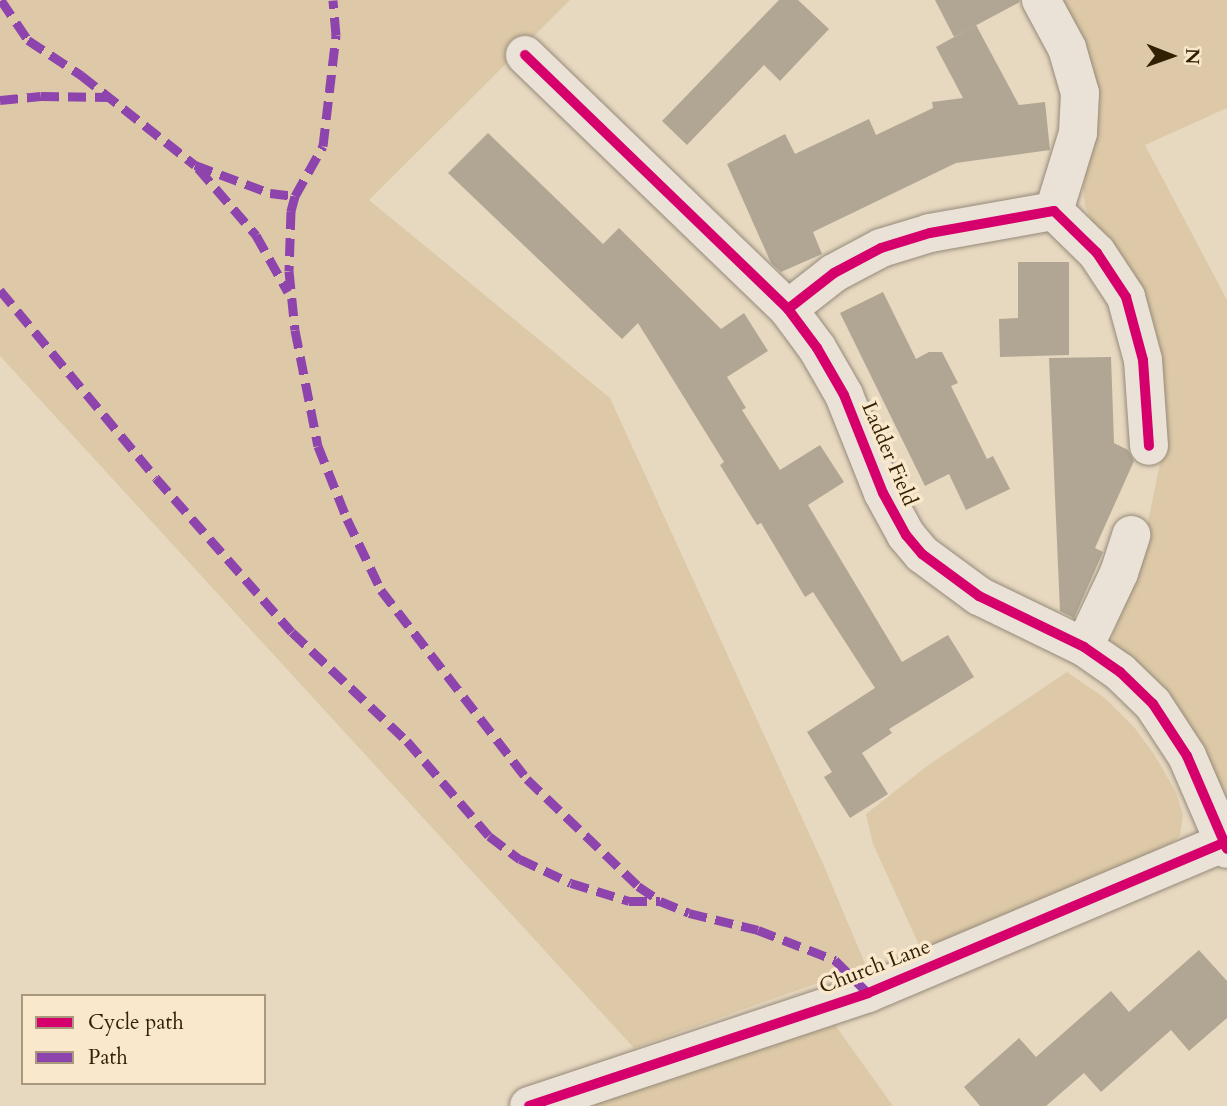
<!DOCTYPE html>
<html>
<head>
<meta charset="utf-8">
<style>
	body { margin:0 }
	#map { position:relative; width:1227px; height:1106px; overflow:hidden; background:#e7d8c0; font-family:Cardo,serif }
	div>[style] { position:absolute }
	[style*='--x'] { left:calc(var(--x)*1px); top:calc(var(--y)*1px); width:calc(var(--w)*1px); rotate:calc(var(--a)*1deg) }
	.green>* { inset:0; background:#ddc9a7 }
	.building>* { inset:0; background:#b1a694 }
	.roads { filter:drop-shadow(0 0 2px #958a79) drop-shadow(0 0 2px #958a79) }
	.minor>* { height:38px; margin:-19px; padding:0 19px; transform-origin:19px; border-radius:19px; background:#eae2d7 }
	.quiet>* { height:9px; margin-top:-4.5px; transform-origin:0; background:repeating-linear-gradient(90deg,#8e44ad 0 18px,transparent 0 27px) }
	.cycleway>* { height:10px; margin:-5px; padding:0 5px; transform-origin:5px; border-radius:5px; background:#d6006c }
	span { translate:-50% -50%; white-space:nowrap; text-align:center; line-height:1.15; -webkit-text-stroke:7px #f9e8cc; paint-order:stroke }
	.street-label { font-size:21px; color:#322003 }
	.legend { position:absolute; left:21px; top:994px; width:245px; height:91px; box-sizing:border-box; background:#f9e8cc; border:2px solid #a9987c; margin:0; padding:9px 12px; list-style:none; font-size:21px; color:#322003 }
	.legend li { display:flex; align-items:center; gap:14px; height:35px }
	.legend b { width:35px; border:2px solid #a9987c }
	.north { position:absolute; left:1136px; top:21px; width:70px; height:70px; -webkit-text-stroke:5px #f9e8cc; paint-order:stroke; rotate:91deg; font-size:19px; font-weight:700; line-height:28px; text-align:center; color:#322003 }
	.north::after { content:''; display:block; margin:auto; width:24px; height:32px; background:#322003; clip-path:polygon(50% 0,100% 100%,50% 72%,0 100%) }
</style>
</head>
<body>
<div id="map">
	<div class="green">
		<i style="clip-path:polygon(0 0,570px 0,369px 200px,610px 398px,824px 866px,866px 966px,634px 1048px,0 356px)"></i>
		<i style="clip-path:polygon(1063px 0,1227px 0,1227px 108px,1145px 145px,1227px 300px,1227px 798px,1200px 742px,1172px 700px,1112px 648px,1113px 635px,1138px 569px,1162px 454px,1096px 231px,1085px 206px,1083px 187px,1099px 102px,1088px 52px)"></i>
		<i style="clip-path:polygon(1067px 672px,1106px 699px,1134px 727px,1154px 754px,1176px 792px,1183px 815px,1180px 835px,1171px 843px,1024px 913px,924px 956px,873px 844px,866px 814px,927px 766px)"></i>
		<i style="clip-path:polygon(835px 1025px,893px 1106px,596px 1106px,595px 1103px)"></i>
	</div>
	<div class="building">
		<i style="clip-path:polygon(779px 0,798px 0,829px 29px,780px 81px,764px 65px,687px 145px,662px 121px)"></i>
		<i style="clip-path:polygon(935px 0,1019px 0,1020px 2px,954px 37px)"></i>
		<i style="clip-path:polygon(976px 25px,1019px 105px,1045px 102px,1050px 150px,956px 163px,813px 232px,822px 254px,781px 272px,771px 263px,727px 164px,785px 134px,795px 154px,869px 119px,876px 135px,933px 108px,932px 102px,963px 98px,936px 47px)"></i>
		<i style="clip-path:polygon(488px 133px,603px 244px,619px 228px,721px 329px,744px 313px,768px 351px,727px 377px,746px 408px,742px 410px,780px 470px,820px 445px,844px 482px,808px 505px,902px 662px,948px 635px,974px 677px,889px 729px,892px 733px,862px 753px,888px 794px,850px 818px,824px 777px,832px 772px,807px 732px,875px 688px,813px 592px,805px 597px,761px 523px,757px 525px,720px 465px,724px 462px,638px 323px,622px 339px,448px 173px)"></i>
		<i style="clip-path:polygon(1018px 262px,1069px 262px,1069px 355px,1000px 357px,999px 319px,1018px 318px)"></i>
		<i style="clip-path:polygon(883px 292px,916px 359px,929px 352px,942px 352px,958px 383px,951px 386px,987px 459px,993px 456px,1010px 489px,966px 510px,949px 474px,925px 486px,840px 313px)"></i>
		<i style="clip-path:polygon(1111px 357px,1114px 443px,1128px 450px,1134px 461px,1095px 548px,1103px 552px,1074px 618px,1060px 611px,1049px 358px)"></i>
		<i style="clip-path:polygon(1199px 950px,1227px 981px,1227px 1018px,1189px 1051px,1171px 1030px,1101px 1092px,1084px 1073px,1046px 1106px,980px 1106px,964px 1087px,1019px 1038px,1036px 1057px,1111px 991px,1129px 1012px)"></i>
	</div>
	<div class="roads">
		<div class="minor">
			<i style="--x:1041;--y:0;--w:55;--a:61.6"></i>
			<i style="--x:1067;--y:48;--w:47;--a:73.9"></i>
			<i style="--x:1080;--y:93;--w:40;--a:92.9"></i>
			<i style="--x:1078;--y:133;--w:82;--a:107.1"></i>
			<i style="--x:525;--y:55;--w:366;--a:44"></i>
			<i style="--x:788;--y:309;--w:49;--a:53.4"></i>
			<i style="--x:817;--y:348;--w:54;--a:60.1"></i>
			<i style="--x:844;--y:395;--w:105;--a:68.3"></i>
			<i style="--x:883;--y:493;--w:48;--a:61.3"></i>
			<i style="--x:906;--y:535;--w:25;--a:50"></i>
			<i style="--x:922;--y:554;--w:71;--a:36.4"></i>
			<i style="--x:979;--y:596;--w:117;--a:25.9"></i>
			<i style="--x:1084;--y:647;--w:44;--a:34.8"></i>
			<i style="--x:1120;--y:672;--w:46;--a:44.1"></i>
			<i style="--x:1153;--y:704;--w:62;--a:56.8"></i>
			<i style="--x:1187;--y:756;--w:101;--a:66.7"></i>
			<i style="--x:788;--y:309;--w:58;--a:-38"></i>
			<i style="--x:834;--y:273;--w:53;--a:-28"></i>
			<i style="--x:881;--y:248;--w:51;--a:-17"></i>
			<i style="--x:930;--y:233;--w:126;--a:-10.1"></i>
			<i style="--x:1054;--y:211;--w:60;--a:44.3"></i>
			<i style="--x:1097;--y:253;--w:53;--a:56.6"></i>
			<i style="--x:1126;--y:297;--w:65;--a:74.9"></i>
			<i style="--x:1143;--y:360;--w:86;--a:86"></i>
			<i style="--x:1084;--y:647;--w:82;--a:-64.7"></i>
			<i style="--x:1119;--y:573;--w:40;--a:-72"></i>
			<i style="--x:529;--y:1106;--w:357;--a:-18.4"></i>
			<i style="--x:868;--y:993;--w:390;--a:-22.9"></i>
		</div>
	</div>
	<div class="quiet">
		<i style="--x:1;--y:0;--w:48;--a:56"></i>
		<i style="--x:28;--y:40;--w:64;--a:33.4"></i>
		<i style="--x:81;--y:75;--w:145;--a:38.3"></i>
		<i style="--x:195;--y:165;--w:80;--a:20.5"></i>
		<i style="--x:270;--y:193;--w:25;--a:7"></i>
		<i style="--x:295;--y:196;--w:16;--a:105"></i>
		<i style="--x:291;--y:211;--w:60;--a:91.9"></i>
		<i style="--x:289;--y:271;--w:59;--a:84.2"></i>
		<i style="--x:295;--y:330;--w:118;--a:78.8"></i>
		<i style="--x:318;--y:446;--w:79;--a:68.3"></i>
		<i style="--x:347;--y:519;--w:79;--a:64.4"></i>
		<i style="--x:381;--y:590;--w:239;--a:52.3"></i>
		<i style="--x:527;--y:779;--w:154;--a:43.9"></i>
		<i style="--x:638;--y:886;--w:27;--a:34"></i>
		<i style="--x:660;--y:901;--w:31;--a:22"></i>
		<i style="--x:689;--y:913;--w:71;--a:13.8"></i>
		<i style="--x:758;--y:930;--w:83;--a:21.3"></i>
		<i style="--x:835;--y:960;--w:47;--a:45"></i>
		<i style="--x:0;--y:100;--w:41;--a:-5.6"></i>
		<i style="--x:41;--y:96;--w:69;--a:0.8"></i>
		<i style="--x:198;--y:168;--w:89;--a:49.1"></i>
		<i style="--x:256;--y:235;--w:65;--a:60.7"></i>
		<i style="--x:295;--y:196;--w:57;--a:-60.8"></i>
		<i style="--x:323;--y:146;--w:112;--a:-83.3"></i>
		<i style="--x:336;--y:35;--w:35;--a:-95"></i>
		<i style="--x:0;--y:290;--w:244;--a:50.3"></i>
		<i style="--x:156;--y:478;--w:205;--a:48.6"></i>
		<i style="--x:292;--y:632;--w:158;--a:43.5"></i>
		<i style="--x:407;--y:741;--w:125;--a:49.2"></i>
		<i style="--x:489;--y:836;--w:39;--a:37"></i>
		<i style="--x:520;--y:859;--w:56;--a:25.2"></i>
		<i style="--x:571;--y:883;--w:61;--a:17.2"></i>
		<i style="--x:629;--y:901;--w:31;--a:0"></i>
	</div>
	<div class="cycleway">
		<i style="--x:525;--y:55;--w:366;--a:44"></i>
		<i style="--x:788;--y:309;--w:49;--a:53.4"></i>
		<i style="--x:817;--y:348;--w:54;--a:60.1"></i>
		<i style="--x:844;--y:395;--w:105;--a:68.3"></i>
		<i style="--x:883;--y:493;--w:48;--a:61.3"></i>
		<i style="--x:906;--y:535;--w:25;--a:50"></i>
		<i style="--x:922;--y:554;--w:71;--a:36.4"></i>
		<i style="--x:979;--y:596;--w:117;--a:25.9"></i>
		<i style="--x:1084;--y:647;--w:44;--a:34.8"></i>
		<i style="--x:1120;--y:672;--w:46;--a:44.1"></i>
		<i style="--x:1153;--y:704;--w:62;--a:56.8"></i>
		<i style="--x:1187;--y:756;--w:101;--a:66.7"></i>
		<i style="--x:788;--y:309;--w:58;--a:-38"></i>
		<i style="--x:834;--y:273;--w:53;--a:-28"></i>
		<i style="--x:881;--y:248;--w:51;--a:-17"></i>
		<i style="--x:930;--y:233;--w:126;--a:-10.1"></i>
		<i style="--x:1054;--y:211;--w:60;--a:44.3"></i>
		<i style="--x:1097;--y:253;--w:53;--a:56.6"></i>
		<i style="--x:1126;--y:297;--w:65;--a:74.9"></i>
		<i style="--x:1143;--y:360;--w:86;--a:86"></i>
		<i style="--x:529;--y:1106;--w:357;--a:-18.4"></i>
		<i style="--x:868;--y:993;--w:390;--a:-22.9"></i>
	</div>
	<div class="street-label">
		<span style="left:889px;top:454px;rotate:67deg">Ladder Field</span>
		<span style="left:875px;top:967px;rotate:-21deg">Church Lane</span>
	</div>
	<ul class="legend">
	<li><b style="height:9px;background:#d6006c"></b>Cycle path</li>
	<li><b style="height:9px;background:#8e44ad"></b>Path</li>
	</ul>
	<div class="north">N</div>
</div>
</body>
</html>
